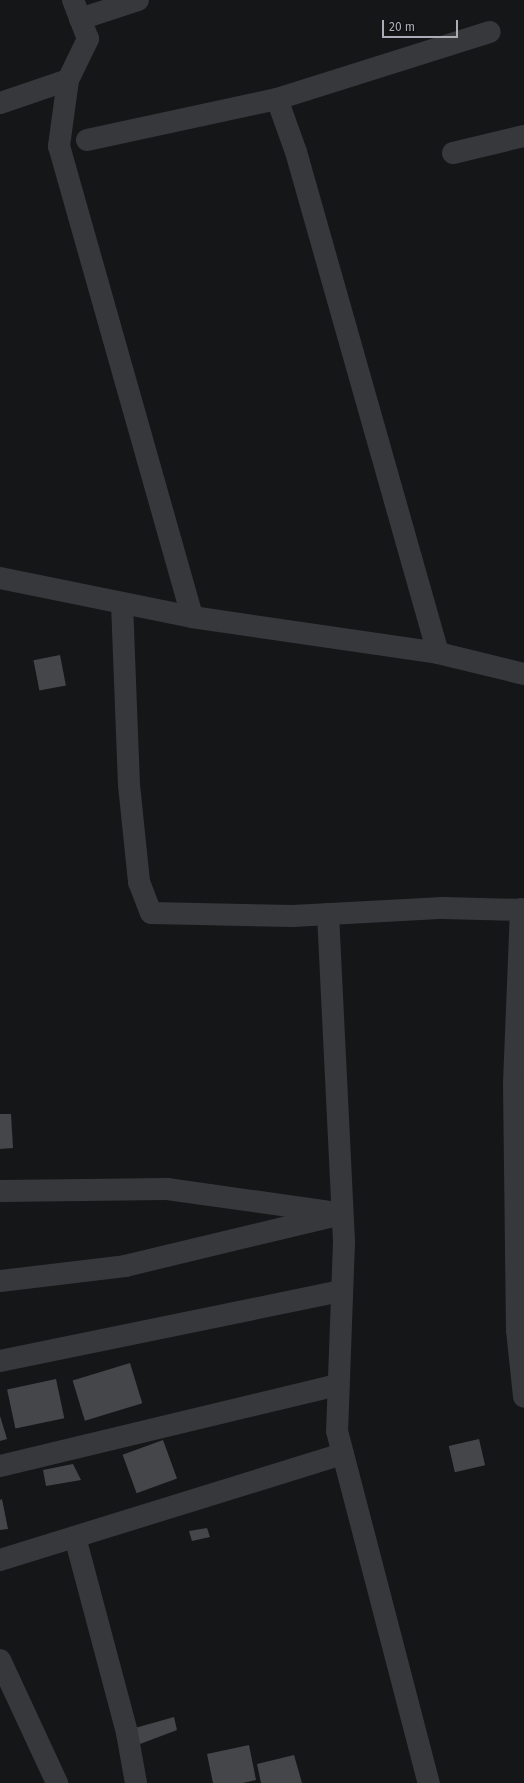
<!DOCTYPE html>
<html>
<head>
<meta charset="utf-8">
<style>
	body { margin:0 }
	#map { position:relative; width:524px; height:1783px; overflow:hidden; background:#151617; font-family:"Fira Sans",sans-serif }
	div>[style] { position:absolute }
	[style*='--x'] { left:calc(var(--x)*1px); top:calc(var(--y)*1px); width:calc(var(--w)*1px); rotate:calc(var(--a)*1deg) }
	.building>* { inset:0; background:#45464a; transform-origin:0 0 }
	.minor>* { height:22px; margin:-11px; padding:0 11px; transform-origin:11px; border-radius:11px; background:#37383c }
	span { translate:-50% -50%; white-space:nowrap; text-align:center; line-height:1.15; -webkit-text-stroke:3px #101112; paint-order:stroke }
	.scale { position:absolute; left:382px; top:20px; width:76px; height:18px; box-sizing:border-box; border:2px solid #a9aeb6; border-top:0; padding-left:5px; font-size:12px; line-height:14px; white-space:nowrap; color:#a9aeb6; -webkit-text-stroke:3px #101112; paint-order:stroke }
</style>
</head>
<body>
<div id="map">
	<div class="building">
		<i style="left:60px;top:655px;width:31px;height:27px;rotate:79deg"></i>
		<i style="clip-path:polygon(0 1114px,11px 1114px,13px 1148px,0 1149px)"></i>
		<i style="left:130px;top:1363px;width:42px;height:60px;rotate:73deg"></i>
		<i style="left:56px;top:1379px;width:40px;height:50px;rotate:78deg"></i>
		<i style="clip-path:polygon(0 1416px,7px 1439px,0 1441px)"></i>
		<i style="left:479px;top:1439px;width:27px;height:31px;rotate:77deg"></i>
		<i style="left:163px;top:1440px;width:41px;height:43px;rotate:70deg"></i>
		<i style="clip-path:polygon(73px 1464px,81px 1480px,46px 1486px,43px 1470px)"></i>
		<i style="clip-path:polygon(2px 1499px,8px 1529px,0 1530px,0 1500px)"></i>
		<i style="clip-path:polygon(207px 1528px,210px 1537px,192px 1541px,189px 1531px)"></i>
		<i style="clip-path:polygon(174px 1717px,177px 1730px,140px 1744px,135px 1728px)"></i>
		<i style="clip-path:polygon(249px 1745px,256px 1780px,243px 1783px,213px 1783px,207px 1754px)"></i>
		<i style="clip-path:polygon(294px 1755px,302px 1783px,261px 1783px,257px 1764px)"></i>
	</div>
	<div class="minor">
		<i style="--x:80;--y:19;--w:61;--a:-18.1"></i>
		<i style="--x:68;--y:80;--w:67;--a:97.8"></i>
		<i style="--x:59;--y:146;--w:489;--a:74.2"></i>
		<i style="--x:0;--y:103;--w:72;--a:-18.7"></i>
		<i style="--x:68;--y:80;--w:46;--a:-64"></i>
		<i style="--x:88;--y:39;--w:42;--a:-111"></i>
		<i style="--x:87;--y:140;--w:194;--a:-12.2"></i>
		<i style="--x:453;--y:153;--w:73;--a:-13.5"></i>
		<i style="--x:0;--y:578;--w:196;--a:11.5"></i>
		<i style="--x:192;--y:617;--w:249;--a:8.3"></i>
		<i style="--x:438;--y:653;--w:89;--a:13.7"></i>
		<i style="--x:122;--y:603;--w:182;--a:87.8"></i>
		<i style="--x:129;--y:785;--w:98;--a:84.1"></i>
		<i style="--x:139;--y:882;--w:33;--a:69"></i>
		<i style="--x:151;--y:913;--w:142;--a:1.2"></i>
		<i style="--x:293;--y:916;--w:150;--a:-3.1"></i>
		<i style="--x:443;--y:908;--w:81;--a:1.4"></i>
		<i style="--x:438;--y:653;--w:521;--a:-105.82"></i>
		<i style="--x:296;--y:152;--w:56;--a:-109.7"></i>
		<i style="--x:277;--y:99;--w:223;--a:-17.5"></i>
		<i style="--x:521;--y:909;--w:175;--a:92.3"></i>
		<i style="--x:514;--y:1084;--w:246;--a:89.3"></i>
		<i style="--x:517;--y:1330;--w:67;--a:84"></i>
		<i style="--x:328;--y:914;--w:328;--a:87.2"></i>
		<i style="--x:344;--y:1242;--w:189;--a:92.1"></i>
		<i style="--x:337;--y:1431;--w:364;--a:75.4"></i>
		<i style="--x:0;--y:1191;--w:167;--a:-0.7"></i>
		<i style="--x:167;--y:1189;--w:166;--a:8"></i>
		<i style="--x:0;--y:1281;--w:126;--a:-6.8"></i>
		<i style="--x:125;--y:1266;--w:223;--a:-13.5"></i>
		<i style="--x:0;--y:1361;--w:349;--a:-11.6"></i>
		<i style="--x:0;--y:1466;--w:348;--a:-13.5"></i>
		<i style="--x:75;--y:1537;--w:203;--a:75.1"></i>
		<i style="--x:127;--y:1733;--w:51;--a:79.8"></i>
		<i style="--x:0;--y:1560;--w:359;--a:-17.2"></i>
		<i style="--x:0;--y:1660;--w:136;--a:65.1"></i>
	</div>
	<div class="scale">20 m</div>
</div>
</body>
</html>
